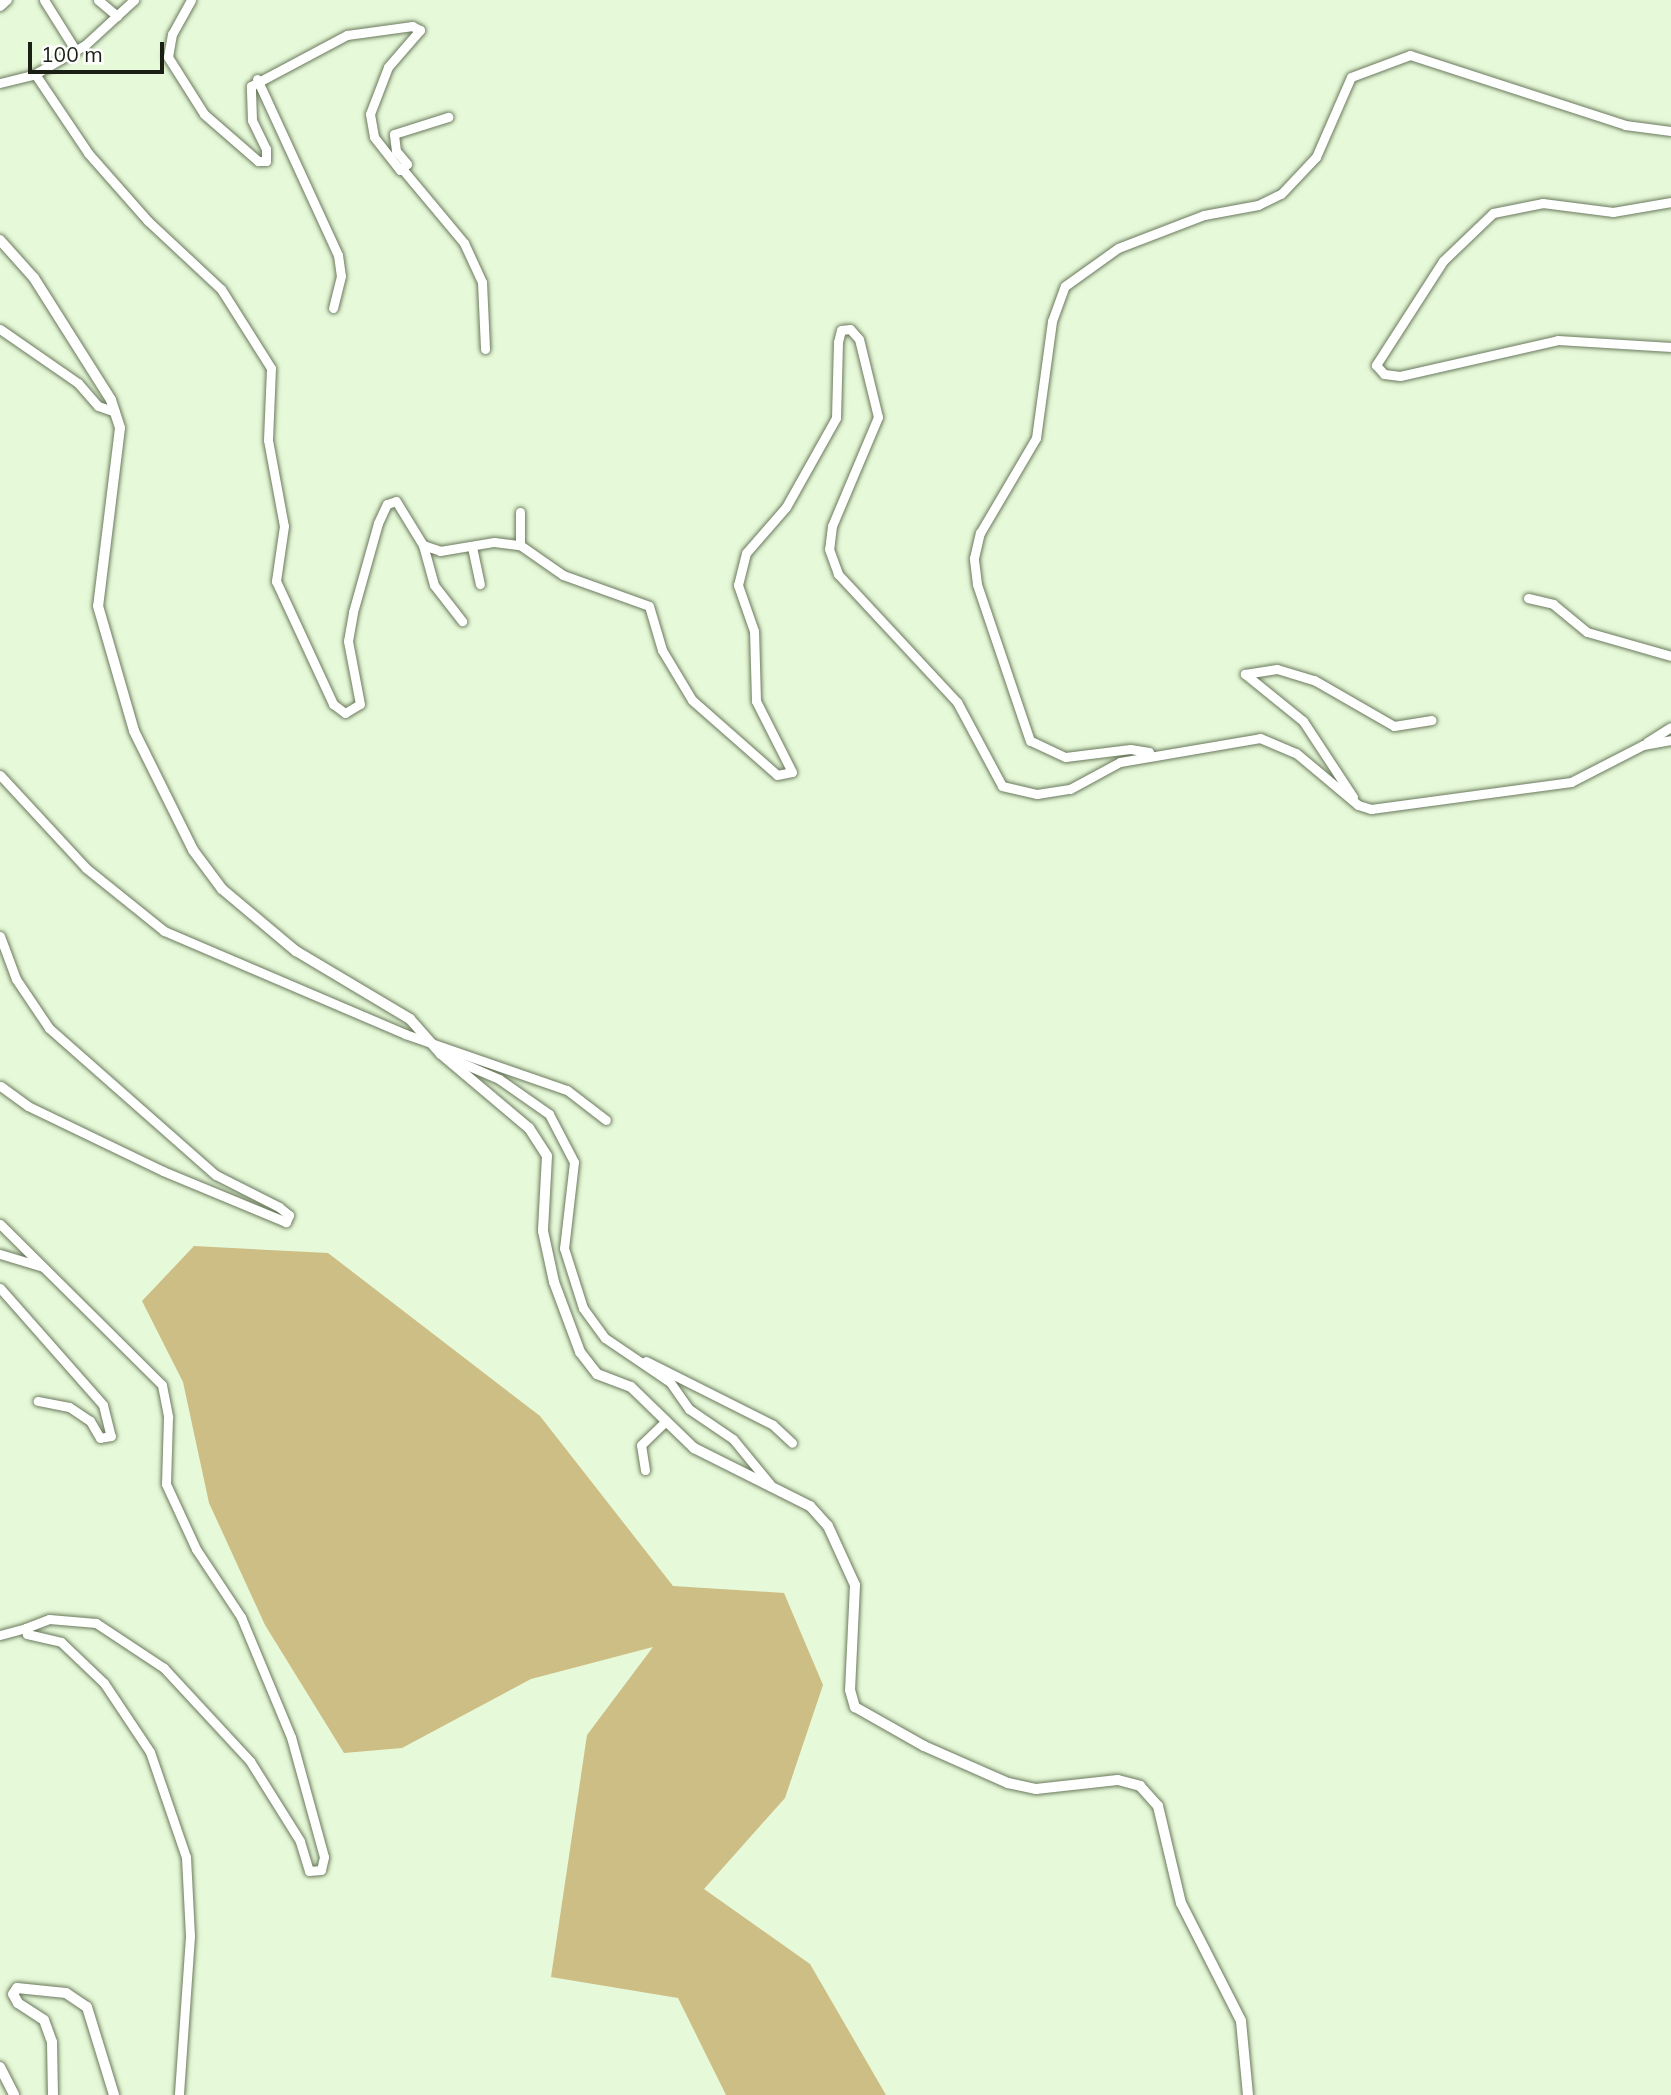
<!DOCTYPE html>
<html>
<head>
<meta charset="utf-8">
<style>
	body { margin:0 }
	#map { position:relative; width:1671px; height:2095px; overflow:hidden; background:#e6f9d8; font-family:Mulish,sans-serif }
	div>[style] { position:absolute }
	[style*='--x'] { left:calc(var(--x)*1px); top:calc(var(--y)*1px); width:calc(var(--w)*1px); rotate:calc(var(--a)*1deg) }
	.green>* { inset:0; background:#cdbe86 }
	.roads { filter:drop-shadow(0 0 2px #6a7a5d) drop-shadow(0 0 2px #6a7a5d) }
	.minor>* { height:9px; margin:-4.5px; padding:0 4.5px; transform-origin:4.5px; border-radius:4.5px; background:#fff }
	.tertiary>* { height:10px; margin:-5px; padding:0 5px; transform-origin:5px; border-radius:5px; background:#fff }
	span { translate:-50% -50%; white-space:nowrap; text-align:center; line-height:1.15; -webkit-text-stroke:7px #fff; paint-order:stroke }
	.scale { position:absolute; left:28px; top:42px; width:136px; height:32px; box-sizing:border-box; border:4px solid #1a2014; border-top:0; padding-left:9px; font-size:21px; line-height:24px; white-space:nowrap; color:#1a2014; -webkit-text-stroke:5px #fff; paint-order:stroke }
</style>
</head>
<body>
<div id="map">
	<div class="green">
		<i style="clip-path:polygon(194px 1246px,328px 1253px,540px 1416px,673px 1586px,784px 1593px,823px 1685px,785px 1798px,704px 1889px,810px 1964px,886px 2095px,726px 2095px,678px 1998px,551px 1977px,587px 1735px,653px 1647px,531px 1679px,402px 1748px,344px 1753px,265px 1625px,209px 1503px,183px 1382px,142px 1301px)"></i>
	</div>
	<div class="roads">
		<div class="minor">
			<i style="--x:44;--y:0;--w:60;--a:57.9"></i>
			<i style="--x:98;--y:0;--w:25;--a:40"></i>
			<i style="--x:191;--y:0;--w:39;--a:119"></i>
			<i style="--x:172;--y:34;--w:23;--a:100"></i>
			<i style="--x:168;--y:57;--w:67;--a:57.7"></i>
			<i style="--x:204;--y:114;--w:72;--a:41"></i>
			<i style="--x:258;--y:161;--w:8;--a:0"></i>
			<i style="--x:266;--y:161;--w:12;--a:-90"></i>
			<i style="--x:266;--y:149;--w:32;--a:-116"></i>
			<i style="--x:252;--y:120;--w:34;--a:-92"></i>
			<i style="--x:251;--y:86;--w:109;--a:-28"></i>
			<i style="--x:347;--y:35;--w:66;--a:-7.9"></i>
			<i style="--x:412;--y:26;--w:9;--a:27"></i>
			<i style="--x:420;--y:30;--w:49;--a:130.9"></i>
			<i style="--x:388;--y:67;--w:50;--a:111"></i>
			<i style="--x:370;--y:114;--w:23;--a:80"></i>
			<i style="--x:374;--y:137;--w:42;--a:51.8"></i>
			<i style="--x:400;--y:170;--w:9;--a:-41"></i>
			<i style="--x:407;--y:164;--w:17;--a:-130"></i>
			<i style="--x:396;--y:151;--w:17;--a:-97"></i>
			<i style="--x:394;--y:134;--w:57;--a:-17.5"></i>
			<i style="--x:35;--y:74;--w:95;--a:56.1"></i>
			<i style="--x:88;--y:153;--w:91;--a:48.6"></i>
			<i style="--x:148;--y:221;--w:100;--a:43"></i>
			<i style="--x:221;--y:289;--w:93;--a:57.7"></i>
			<i style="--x:271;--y:368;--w:72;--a:92.4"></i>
			<i style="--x:268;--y:440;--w:87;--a:79.5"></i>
			<i style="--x:284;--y:526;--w:56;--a:98.3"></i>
			<i style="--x:276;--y:581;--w:136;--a:65.1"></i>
			<i style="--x:333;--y:704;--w:15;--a:37"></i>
			<i style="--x:345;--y:713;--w:17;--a:-31"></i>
			<i style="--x:360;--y:704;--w:64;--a:-100.8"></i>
			<i style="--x:348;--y:641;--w:29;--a:-80"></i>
			<i style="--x:353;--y:612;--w:92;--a:-74.3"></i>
			<i style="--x:378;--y:523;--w:21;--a:-65"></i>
			<i style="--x:387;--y:504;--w:9;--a:-18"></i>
			<i style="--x:396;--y:501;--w:52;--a:58.5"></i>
			<i style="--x:423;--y:545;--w:18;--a:19"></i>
			<i style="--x:440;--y:551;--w:55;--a:-9.5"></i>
			<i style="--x:494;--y:542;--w:26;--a:7"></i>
			<i style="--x:520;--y:545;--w:52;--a:34.9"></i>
			<i style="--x:563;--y:575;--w:91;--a:19.8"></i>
			<i style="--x:649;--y:606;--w:46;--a:73.5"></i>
			<i style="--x:662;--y:650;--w:58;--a:59"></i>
			<i style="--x:692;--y:700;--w:113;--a:41.4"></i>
			<i style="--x:777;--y:775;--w:15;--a:-11"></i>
			<i style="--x:792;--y:772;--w:80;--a:-116.9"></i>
			<i style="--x:756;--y:701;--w:70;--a:-91.6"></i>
			<i style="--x:754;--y:631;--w:49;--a:-109.2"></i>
			<i style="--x:738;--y:585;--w:33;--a:-76"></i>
			<i style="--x:746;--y:553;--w:61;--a:-49"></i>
			<i style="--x:786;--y:507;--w:102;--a:-60.7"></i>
			<i style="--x:836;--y:418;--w:76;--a:-88.5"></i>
			<i style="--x:838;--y:342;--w:12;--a:-76"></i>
			<i style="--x:841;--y:330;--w:9;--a:-6"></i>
			<i style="--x:850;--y:329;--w:13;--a:48"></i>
			<i style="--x:859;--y:339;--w:80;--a:76.3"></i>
			<i style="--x:878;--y:417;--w:118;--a:112.9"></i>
			<i style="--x:832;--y:526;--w:23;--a:97"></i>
			<i style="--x:829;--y:549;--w:27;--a:70"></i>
			<i style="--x:838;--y:574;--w:175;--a:47.1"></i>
			<i style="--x:957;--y:702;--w:95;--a:61.8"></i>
			<i style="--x:1002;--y:786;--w:36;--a:13"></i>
			<i style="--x:1037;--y:794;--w:33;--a:-9"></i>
			<i style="--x:1070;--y:789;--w:57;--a:-28.4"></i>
			<i style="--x:1120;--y:762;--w:142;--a:-9.7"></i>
			<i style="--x:1260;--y:738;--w:39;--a:23"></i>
			<i style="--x:1296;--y:753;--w:81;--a:40"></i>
			<i style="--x:1358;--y:805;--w:14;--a:17"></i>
			<i style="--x:1371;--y:809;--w:202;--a:-7.7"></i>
			<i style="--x:1571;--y:782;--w:81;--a:-27.2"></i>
			<i style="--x:1643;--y:745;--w:28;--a:-10"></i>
			<i style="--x:257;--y:79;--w:194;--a:65.3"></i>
			<i style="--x:338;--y:255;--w:21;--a:82"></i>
			<i style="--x:341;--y:276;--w:33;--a:104"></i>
			<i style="--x:0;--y:83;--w:36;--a:-14"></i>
			<i style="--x:35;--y:74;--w:58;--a:-30.1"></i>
			<i style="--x:85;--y:45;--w:67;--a:-42.6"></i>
			<i style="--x:404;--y:171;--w:94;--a:50.2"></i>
			<i style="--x:464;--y:243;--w:43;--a:65.2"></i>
			<i style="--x:482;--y:282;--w:67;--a:87.4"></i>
			<i style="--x:1671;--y:202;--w:59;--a:170.2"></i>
			<i style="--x:1613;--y:212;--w:71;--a:-172.7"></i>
			<i style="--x:1543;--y:203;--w:51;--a:168.7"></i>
			<i style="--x:1493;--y:213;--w:69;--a:136.2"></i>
			<i style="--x:1443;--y:261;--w:124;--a:122.8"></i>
			<i style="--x:1376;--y:365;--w:12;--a:48"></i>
			<i style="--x:1384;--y:374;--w:16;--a:7"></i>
			<i style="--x:1400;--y:376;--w:162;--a:-12.8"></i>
			<i style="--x:1558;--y:340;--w:113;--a:3.5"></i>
			<i style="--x:0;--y:329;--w:95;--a:34.7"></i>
			<i style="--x:78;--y:383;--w:30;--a:49"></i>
			<i style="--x:98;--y:406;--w:18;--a:19"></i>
			<i style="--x:520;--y:512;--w:33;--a:90"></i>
			<i style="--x:423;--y:545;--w:41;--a:74.6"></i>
			<i style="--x:434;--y:585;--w:46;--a:52.1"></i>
			<i style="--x:472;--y:547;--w:38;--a:78"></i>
			<i style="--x:1528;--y:598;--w:26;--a:13"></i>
			<i style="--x:1553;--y:604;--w:44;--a:39.5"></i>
			<i style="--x:1587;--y:632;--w:87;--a:15.9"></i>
			<i style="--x:1647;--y:742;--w:28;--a:-32"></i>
			<i style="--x:1149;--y:752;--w:19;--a:-171"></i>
			<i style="--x:1130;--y:749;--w:65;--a:173"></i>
			<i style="--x:1065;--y:757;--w:38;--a:-155"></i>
			<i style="--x:1030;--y:741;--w:166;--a:-108.7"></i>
			<i style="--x:977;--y:584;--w:26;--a:-97"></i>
			<i style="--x:974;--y:558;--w:26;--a:-77"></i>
			<i style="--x:980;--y:533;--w:110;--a:-59.5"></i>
			<i style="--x:1036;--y:438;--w:118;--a:-82.2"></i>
			<i style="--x:1052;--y:321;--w:37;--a:-70"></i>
			<i style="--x:1065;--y:286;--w:65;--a:-35.6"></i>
			<i style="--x:1118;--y:248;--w:92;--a:-21"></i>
			<i style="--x:1204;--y:215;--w:55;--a:-10.5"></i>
			<i style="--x:1258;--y:205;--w:25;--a:-26"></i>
			<i style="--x:1281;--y:194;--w:51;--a:-46.6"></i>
			<i style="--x:1316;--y:157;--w:87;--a:-66.4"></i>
			<i style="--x:1351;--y:77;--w:63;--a:-20.4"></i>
			<i style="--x:1410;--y:55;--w:226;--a:18"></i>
			<i style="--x:1625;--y:125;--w:46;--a:7.4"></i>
			<i style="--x:0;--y:775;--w:127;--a:47.2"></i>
			<i style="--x:86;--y:868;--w:100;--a:38.9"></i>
			<i style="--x:164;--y:931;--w:262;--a:23.1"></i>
			<i style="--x:405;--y:1034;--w:171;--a:19.1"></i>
			<i style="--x:567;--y:1090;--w:49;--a:37.6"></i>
			<i style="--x:1353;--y:797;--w:91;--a:-123.3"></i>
			<i style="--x:1303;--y:721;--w:75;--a:-141"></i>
			<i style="--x:1245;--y:674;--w:32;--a:-9"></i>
			<i style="--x:1277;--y:669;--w:39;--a:17"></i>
			<i style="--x:1314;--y:680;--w:92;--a:29.9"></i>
			<i style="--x:1394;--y:726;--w:38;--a:-9"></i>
			<i style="--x:0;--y:936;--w:46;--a:69.6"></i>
			<i style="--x:16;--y:979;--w:59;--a:56"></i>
			<i style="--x:49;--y:1028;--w:222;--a:41.4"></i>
			<i style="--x:216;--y:1175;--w:71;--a:26.9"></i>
			<i style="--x:279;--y:1207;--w:13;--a:39"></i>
			<i style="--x:289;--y:1215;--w:8;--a:113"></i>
			<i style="--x:286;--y:1222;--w:133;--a:-157.5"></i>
			<i style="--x:163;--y:1171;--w:150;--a:-154.3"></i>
			<i style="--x:28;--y:1106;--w:34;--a:-144"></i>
			<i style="--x:448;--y:1057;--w:56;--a:23.3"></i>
			<i style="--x:499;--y:1079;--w:61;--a:35"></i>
			<i style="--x:549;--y:1114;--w:54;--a:62.5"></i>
			<i style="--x:574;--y:1162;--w:87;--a:96.6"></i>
			<i style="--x:564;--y:1248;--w:63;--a:72.4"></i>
			<i style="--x:583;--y:1308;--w:37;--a:54"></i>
			<i style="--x:605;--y:1338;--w:78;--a:34.1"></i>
			<i style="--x:670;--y:1382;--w:33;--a:55"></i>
			<i style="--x:689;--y:1409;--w:53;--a:34.3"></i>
			<i style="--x:733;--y:1439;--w:58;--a:50.6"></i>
			<i style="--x:0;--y:1224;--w:228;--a:44.8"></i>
			<i style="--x:162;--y:1385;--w:33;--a:79"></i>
			<i style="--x:168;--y:1417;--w:67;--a:91.7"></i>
			<i style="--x:166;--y:1484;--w:72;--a:65.2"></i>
			<i style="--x:196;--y:1549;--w:82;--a:56.5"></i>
			<i style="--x:241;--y:1617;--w:130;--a:67.4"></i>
			<i style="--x:291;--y:1737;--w:124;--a:74.6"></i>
			<i style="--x:324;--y:1857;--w:13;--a:103"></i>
			<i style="--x:321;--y:1870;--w:12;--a:175"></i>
			<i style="--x:309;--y:1871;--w:31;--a:-107"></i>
			<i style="--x:300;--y:1841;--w:94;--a:-122"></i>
			<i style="--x:250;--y:1761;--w:127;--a:-132.8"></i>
			<i style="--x:164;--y:1668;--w:82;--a:-146.5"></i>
			<i style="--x:96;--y:1623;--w:47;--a:-175.1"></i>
			<i style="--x:49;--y:1619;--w:25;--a:159"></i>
			<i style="--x:26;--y:1628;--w:6;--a:81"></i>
			<i style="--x:27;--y:1634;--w:35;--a:13"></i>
			<i style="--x:61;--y:1642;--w:59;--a:43.6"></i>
			<i style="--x:104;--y:1683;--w:83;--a:56.3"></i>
			<i style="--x:150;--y:1752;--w:111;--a:71.1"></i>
			<i style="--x:186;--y:1857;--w:79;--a:87.1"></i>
			<i style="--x:190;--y:1936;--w:159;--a:94"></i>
			<i style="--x:0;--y:1254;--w:45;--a:16.8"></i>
			<i style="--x:0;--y:1288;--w:156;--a:48.6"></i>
			<i style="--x:103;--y:1405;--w:32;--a:76"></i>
			<i style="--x:111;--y:1436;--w:11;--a:170"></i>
			<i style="--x:100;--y:1438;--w:20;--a:-120"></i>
			<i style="--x:90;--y:1421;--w:25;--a:-146"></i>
			<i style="--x:69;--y:1407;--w:32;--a:-169"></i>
			<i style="--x:646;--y:1361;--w:142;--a:26.7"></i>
			<i style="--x:773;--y:1425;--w:26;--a:43"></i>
			<i style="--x:645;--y:1470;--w:25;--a:-99"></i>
			<i style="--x:641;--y:1445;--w:33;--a:-44"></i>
			<i style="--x:0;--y:1635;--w:27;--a:-15"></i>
		</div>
		<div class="tertiary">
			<i style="--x:0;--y:6;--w:9;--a:-41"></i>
			<i style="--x:0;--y:240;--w:51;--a:48.2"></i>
			<i style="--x:34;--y:278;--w:144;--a:57.7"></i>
			<i style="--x:111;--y:400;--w:29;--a:72"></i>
			<i style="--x:120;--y:428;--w:179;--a:97"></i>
			<i style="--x:98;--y:606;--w:130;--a:73.9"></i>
			<i style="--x:134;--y:731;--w:133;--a:63.6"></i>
			<i style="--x:193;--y:850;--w:49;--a:53.4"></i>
			<i style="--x:222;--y:889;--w:97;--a:40"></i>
			<i style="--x:296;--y:951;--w:133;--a:30.8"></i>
			<i style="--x:410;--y:1019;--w:47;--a:48.5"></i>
			<i style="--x:441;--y:1054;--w:115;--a:40.1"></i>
			<i style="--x:529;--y:1128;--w:33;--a:57"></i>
			<i style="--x:547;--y:1156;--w:75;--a:93.1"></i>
			<i style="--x:543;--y:1231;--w:52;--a:77.8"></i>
			<i style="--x:554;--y:1282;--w:75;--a:69.6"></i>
			<i style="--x:580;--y:1352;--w:28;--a:52"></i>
			<i style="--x:597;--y:1374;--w:36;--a:21"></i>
			<i style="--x:631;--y:1387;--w:88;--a:44.1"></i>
			<i style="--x:694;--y:1448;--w:130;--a:26.6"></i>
			<i style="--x:810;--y:1506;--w:27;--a:48"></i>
			<i style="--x:828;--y:1526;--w:65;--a:65.4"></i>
			<i style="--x:855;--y:1585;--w:105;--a:92.7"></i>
			<i style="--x:850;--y:1690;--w:18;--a:74"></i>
			<i style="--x:855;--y:1707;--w:79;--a:29.5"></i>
			<i style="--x:924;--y:1746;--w:92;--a:23.8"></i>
			<i style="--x:1008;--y:1783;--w:29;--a:12"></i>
			<i style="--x:1036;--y:1789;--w:82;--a:-6.3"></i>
			<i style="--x:1118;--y:1780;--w:23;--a:15"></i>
			<i style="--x:1140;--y:1786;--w:27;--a:48"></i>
			<i style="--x:1158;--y:1806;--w:100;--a:76.7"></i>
			<i style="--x:1181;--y:1903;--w:132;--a:63"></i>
			<i style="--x:1241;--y:2021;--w:74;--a:84.6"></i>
			<i style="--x:0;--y:2067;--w:31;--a:63"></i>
			<i style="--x:53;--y:2095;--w:53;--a:-91.1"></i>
			<i style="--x:52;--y:2042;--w:23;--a:-110"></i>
			<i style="--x:44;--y:2020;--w:31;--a:-147"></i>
			<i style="--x:18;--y:2003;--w:10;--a:-119"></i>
			<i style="--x:13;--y:1994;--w:7;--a:-56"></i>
			<i style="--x:17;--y:1988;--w:49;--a:5.8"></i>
			<i style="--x:66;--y:1993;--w:25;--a:34"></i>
			<i style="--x:87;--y:2007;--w:92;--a:72.9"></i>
		</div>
	</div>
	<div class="scale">100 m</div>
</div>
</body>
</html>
